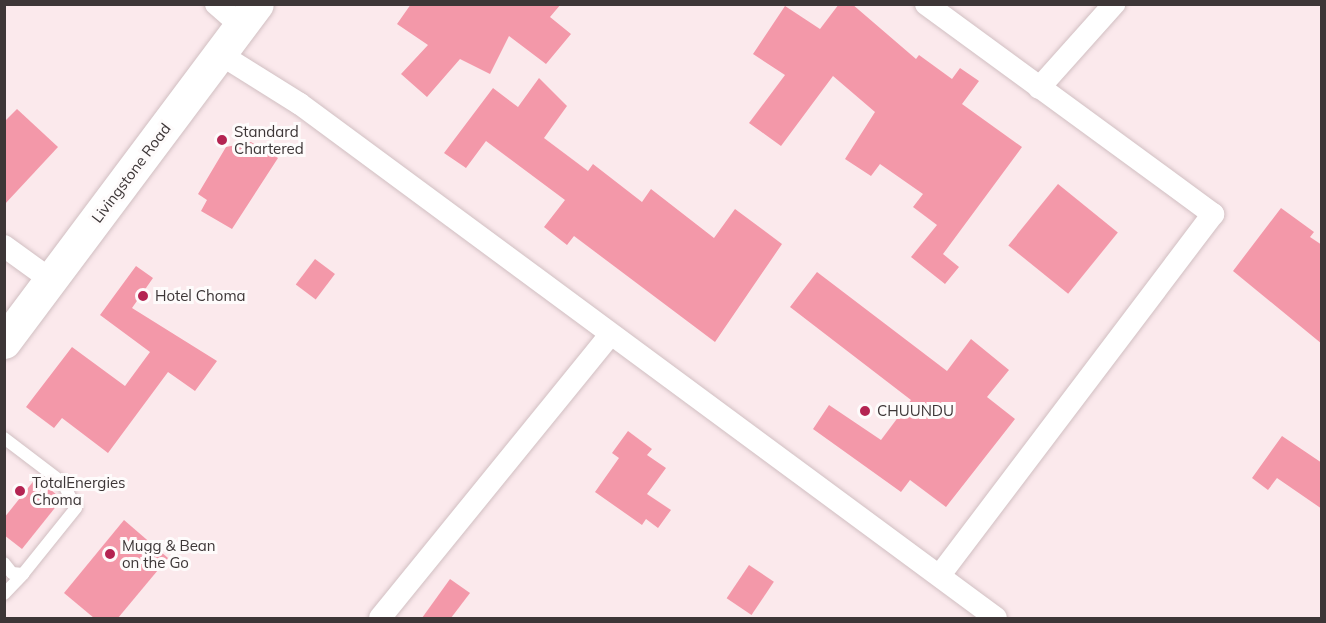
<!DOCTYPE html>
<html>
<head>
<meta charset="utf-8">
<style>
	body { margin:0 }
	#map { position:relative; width:1326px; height:623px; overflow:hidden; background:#fbe9ec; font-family:Mulish,sans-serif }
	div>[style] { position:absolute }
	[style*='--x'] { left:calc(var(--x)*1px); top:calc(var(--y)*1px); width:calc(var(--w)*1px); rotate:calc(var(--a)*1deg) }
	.building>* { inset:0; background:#f398a9; transform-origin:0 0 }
	.roads { filter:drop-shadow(0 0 2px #d1bfc2) drop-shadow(0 0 2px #d1bfc2) }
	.service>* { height:12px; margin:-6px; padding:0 6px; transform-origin:6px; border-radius:6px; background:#fff }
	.minor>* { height:22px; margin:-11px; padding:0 11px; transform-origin:11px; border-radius:11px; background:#fff }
	.trunk>* { height:33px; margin:-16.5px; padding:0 16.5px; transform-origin:16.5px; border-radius:16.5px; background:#fff }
	.dots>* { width:16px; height:16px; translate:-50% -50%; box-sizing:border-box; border:3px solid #fefbfb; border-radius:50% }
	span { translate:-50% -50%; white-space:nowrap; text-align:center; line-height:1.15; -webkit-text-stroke:6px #fefbfb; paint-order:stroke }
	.poi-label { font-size:15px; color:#3d3637 }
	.left { translate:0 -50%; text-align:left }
	.street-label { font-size:15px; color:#3d3637 }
	.frame { position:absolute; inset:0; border:6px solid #3d3637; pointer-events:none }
</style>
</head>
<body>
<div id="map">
	<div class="building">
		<i style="clip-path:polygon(411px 4px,561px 4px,550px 17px,571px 34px,546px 64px,509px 36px,490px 74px,460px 59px,427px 97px,401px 74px,428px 45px,397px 24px)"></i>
		<i style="clip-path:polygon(839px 4px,852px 4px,916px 59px,919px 55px,952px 79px,960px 68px,979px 81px,962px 104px,1022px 147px,943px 254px,959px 267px,945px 284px,911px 257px,937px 225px,913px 207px,923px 194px,880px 164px,871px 176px,845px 159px,875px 112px,833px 76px,781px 146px,749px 123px,785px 75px,753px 54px,785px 6px,820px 29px)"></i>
		<i style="clip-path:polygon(539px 78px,567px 106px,544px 138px,588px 171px,593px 164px,642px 202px,651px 189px,714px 238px,735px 209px,782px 244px,715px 342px,574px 236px,567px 245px,544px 227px,565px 200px,486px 141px,466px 168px,444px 153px,493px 88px,518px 107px)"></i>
		<i style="clip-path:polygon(17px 109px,58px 147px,4px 205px,4px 122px)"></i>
		<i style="clip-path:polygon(251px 142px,278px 158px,232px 229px,201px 211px,207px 200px,198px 194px,226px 147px)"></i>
		<i style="left:1058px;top:184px;width:77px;height:79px;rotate:39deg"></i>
		<i style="clip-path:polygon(1281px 208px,1314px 232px,1310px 237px,1322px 245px,1322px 344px,1233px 271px)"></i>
		<i style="left:315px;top:259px;width:25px;height:32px;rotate:37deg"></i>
		<i style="clip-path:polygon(136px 266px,153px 278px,132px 308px,217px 361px,195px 391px,168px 372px,108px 453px,62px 418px,54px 428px,26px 407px,72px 347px,125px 386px,150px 352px,100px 315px)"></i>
		<i style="clip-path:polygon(817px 272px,947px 371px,971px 339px,1009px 370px,987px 397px,1015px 419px,946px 507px,910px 480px,901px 492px,813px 429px,829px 405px,881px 440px,911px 400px,790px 307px)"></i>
		<i style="clip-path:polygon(628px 431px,652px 449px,647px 455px,666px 468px,647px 494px,671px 510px,658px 528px,646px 519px,642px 525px,595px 492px,619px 458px,612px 453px)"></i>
		<i style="clip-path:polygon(1282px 436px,1322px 463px,1322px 509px,1277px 478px,1268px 490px,1252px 478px)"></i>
		<i style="clip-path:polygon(36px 478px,62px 499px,22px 549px,4px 535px,4px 518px)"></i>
		<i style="clip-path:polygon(124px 520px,168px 558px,118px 618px,94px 618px,64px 593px)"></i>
		<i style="left:749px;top:565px;width:30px;height:40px;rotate:34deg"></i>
		<i style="clip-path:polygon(450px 579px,470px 593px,451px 618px,422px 618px)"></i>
	</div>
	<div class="roads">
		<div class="service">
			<i style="--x:4;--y:438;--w:74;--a:37.3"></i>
			<i style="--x:63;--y:483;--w:28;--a:63"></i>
			<i style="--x:76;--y:508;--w:85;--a:128.8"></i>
			<i style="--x:23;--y:574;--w:11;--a:-175"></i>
			<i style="--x:12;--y:573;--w:13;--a:-129"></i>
			<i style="--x:4;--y:594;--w:28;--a:-46"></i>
		</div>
		<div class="minor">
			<i style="--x:216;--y:4;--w:33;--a:41"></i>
			<i style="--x:926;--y:4;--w:356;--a:36.2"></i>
			<i style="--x:1213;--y:214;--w:451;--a:127.1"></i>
			<i style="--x:220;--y:54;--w:94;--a:32"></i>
			<i style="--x:300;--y:104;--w:865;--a:36.45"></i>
			<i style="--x:1039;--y:88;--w:113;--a:-48.2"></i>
			<i style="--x:4;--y:246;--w:58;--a:35.9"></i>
			<i style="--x:380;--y:618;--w:365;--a:-50.9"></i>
		</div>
		<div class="trunk">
			<i style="--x:4;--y:342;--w:422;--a:-53.2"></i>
		</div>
	</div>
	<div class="dots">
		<i style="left:222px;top:140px;background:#b42452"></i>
		<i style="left:143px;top:296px;background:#b42452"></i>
		<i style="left:865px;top:411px;background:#b42452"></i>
		<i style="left:20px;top:491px;background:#b42452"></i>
		<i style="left:110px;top:554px;background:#b42452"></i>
	</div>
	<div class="poi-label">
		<span class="left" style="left:234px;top:140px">Standard<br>Chartered</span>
		<span class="left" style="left:155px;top:296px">Hotel Choma</span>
		<span class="left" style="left:877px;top:411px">CHUUNDU</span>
		<span class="left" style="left:32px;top:491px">TotalEnergies<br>Choma</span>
		<span class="left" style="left:122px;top:554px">Mugg &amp; Bean<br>on the Go</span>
	</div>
	<div class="street-label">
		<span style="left:131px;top:173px;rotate:-53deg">Livingstone Road</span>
	</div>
	<div class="frame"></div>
</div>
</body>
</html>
